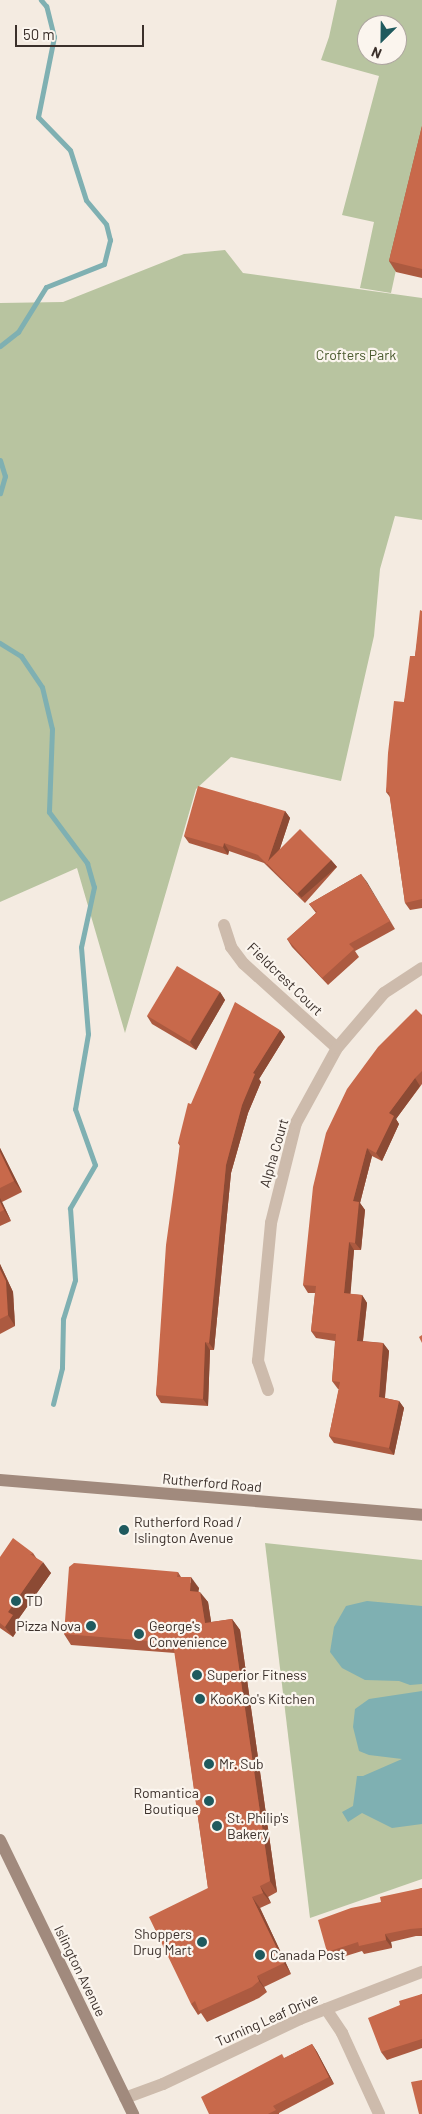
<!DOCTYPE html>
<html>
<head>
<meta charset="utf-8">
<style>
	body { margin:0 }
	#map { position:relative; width:422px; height:2114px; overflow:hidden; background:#f4ebe1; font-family:Barlow,sans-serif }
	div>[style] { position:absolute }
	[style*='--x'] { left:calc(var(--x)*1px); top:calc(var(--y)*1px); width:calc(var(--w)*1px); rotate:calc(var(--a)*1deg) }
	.green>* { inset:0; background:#b8c4a0 }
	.water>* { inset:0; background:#7fb0b2 }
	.stream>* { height:5px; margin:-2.5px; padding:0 2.5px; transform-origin:2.5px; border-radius:2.5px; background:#7fb0b2 }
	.minor>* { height:12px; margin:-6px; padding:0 6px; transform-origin:6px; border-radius:6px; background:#cdbbac }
	.secondary>* { height:12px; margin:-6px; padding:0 6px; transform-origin:6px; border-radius:6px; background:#a18a7d }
	.wall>* { inset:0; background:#ac5a40 }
	.shaded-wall>* { inset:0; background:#8c4a34; transform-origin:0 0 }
	.building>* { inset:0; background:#c8694b; transform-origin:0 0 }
	.dots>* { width:14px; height:14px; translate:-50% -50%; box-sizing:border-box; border:2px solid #fbf5ee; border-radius:50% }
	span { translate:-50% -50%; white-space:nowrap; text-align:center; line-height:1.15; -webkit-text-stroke:4.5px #fbf5ee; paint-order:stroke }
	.park-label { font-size:14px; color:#4a5a2e }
	.street-label { font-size:14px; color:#3b302b }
	.poi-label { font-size:14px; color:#3b302b }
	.left { translate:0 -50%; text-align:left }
	.right { translate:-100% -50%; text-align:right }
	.north { position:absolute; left:357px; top:15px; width:50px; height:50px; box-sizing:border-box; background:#fbf5ee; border:1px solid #aea6a0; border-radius:50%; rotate:203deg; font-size:14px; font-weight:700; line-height:20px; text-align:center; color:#3b302b }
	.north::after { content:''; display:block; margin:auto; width:18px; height:22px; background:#1f5a5e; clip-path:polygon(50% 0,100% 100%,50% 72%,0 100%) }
	.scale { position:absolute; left:15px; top:25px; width:129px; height:22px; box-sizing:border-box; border:2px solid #3b302b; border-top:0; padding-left:6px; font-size:15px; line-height:18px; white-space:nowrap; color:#3b302b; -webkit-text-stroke:4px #fbf5ee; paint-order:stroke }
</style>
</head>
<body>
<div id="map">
	<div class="green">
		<i style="clip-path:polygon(evenodd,337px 0,422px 0,422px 150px,391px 293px,360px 288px,374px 222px,342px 215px,379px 76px,321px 60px,329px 37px,337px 0,367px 25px,397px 25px,397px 55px,367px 55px,367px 25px)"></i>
		<i style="clip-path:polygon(225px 250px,243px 273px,422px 298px,422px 520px,395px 516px,380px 569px,374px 636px,341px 781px,231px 757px,196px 789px,125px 1033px,77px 868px,0 902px,0 303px,63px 302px,184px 254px)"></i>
		<i style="clip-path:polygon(265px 1543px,422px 1560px,422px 1879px,310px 1918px)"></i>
	</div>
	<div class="water">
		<i style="clip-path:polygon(367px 1601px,422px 1606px,422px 1684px,410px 1685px,399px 1681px,365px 1680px,342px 1668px,330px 1652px,334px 1627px,346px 1606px)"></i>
		<i style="clip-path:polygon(422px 1691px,422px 1824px,392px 1828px,362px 1813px,348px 1822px,342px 1812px,353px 1806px,357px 1776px,363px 1776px,402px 1759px,369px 1755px,359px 1751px,353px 1727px,355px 1709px,369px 1699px)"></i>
	</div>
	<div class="stream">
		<i style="--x:0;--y:346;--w:23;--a:-38"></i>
		<i style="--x:18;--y:332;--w:53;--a:-58.1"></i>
		<i style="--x:46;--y:287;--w:62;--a:-21.6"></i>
		<i style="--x:104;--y:264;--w:25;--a:-76"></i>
		<i style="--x:110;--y:240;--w:16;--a:-104"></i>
		<i style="--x:106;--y:224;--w:31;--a:-130"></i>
		<i style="--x:86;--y:200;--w:52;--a:-107.7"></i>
		<i style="--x:70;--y:150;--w:46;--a:-134.1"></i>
		<i style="--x:38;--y:117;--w:82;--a:-78.7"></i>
		<i style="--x:54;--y:37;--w:32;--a:-104"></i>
		<i style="--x:46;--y:6;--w:8;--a:-130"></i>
		<i style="--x:0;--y:460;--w:17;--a:73"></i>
		<i style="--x:5;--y:476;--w:18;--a:106"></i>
		<i style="--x:0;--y:643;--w:25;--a:32"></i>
		<i style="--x:21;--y:656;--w:37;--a:56"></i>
		<i style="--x:42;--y:687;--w:43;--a:76.6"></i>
		<i style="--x:52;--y:729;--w:83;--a:92.1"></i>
		<i style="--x:49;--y:812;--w:64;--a:53.3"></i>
		<i style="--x:87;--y:863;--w:25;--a:74"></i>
		<i style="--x:94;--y:887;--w:61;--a:102.2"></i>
		<i style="--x:81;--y:947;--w:87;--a:85.4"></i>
		<i style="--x:88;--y:1034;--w:76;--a:99.8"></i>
		<i style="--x:75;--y:1109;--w:59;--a:70.3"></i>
		<i style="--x:95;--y:1165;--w:50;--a:120.2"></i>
		<i style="--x:70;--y:1208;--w:72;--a:86"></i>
		<i style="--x:75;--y:1280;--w:41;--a:107.1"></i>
		<i style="--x:63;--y:1319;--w:49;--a:91.2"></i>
		<i style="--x:62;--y:1368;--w:37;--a:104"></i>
	</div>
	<div class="minor">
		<i style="--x:224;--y:925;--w:23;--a:72"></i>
		<i style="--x:231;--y:947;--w:21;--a:53"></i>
		<i style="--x:244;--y:964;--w:125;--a:42.1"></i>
		<i style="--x:268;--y:1390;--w:31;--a:-109"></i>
		<i style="--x:258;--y:1361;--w:139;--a:-84.6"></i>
		<i style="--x:271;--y:1223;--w:103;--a:-76"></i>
		<i style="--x:296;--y:1123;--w:85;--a:-61.3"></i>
		<i style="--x:337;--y:1048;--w:72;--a:-49.5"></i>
		<i style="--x:384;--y:993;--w:45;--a:-33.3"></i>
		<i style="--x:326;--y:2009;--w:29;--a:56"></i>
		<i style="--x:342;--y:2033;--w:89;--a:65.4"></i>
		<i style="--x:125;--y:2098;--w:40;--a:-20.2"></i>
		<i style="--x:163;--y:2084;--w:152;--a:-25.4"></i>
		<i style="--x:300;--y:2019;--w:131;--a:-21.1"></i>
	</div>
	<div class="secondary">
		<i style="--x:0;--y:1480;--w:423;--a:4.7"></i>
		<i style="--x:0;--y:1840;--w:305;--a:64.1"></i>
	</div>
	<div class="wall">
		<i style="clip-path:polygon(422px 126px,422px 278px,396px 272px,389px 261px)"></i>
		<i style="clip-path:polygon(422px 611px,422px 908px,410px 910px,405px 903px,390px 797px,386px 792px,404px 702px,415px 656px)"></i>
		<i style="clip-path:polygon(285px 811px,290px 818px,278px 854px,331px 860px,337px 867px,305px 903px,264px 863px,229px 851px,228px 855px,189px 843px,184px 836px)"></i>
		<i style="clip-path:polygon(361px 874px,395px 929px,355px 951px,359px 957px,328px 985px,292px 947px,287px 939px,316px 913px,309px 904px)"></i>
		<i style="clip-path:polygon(220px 992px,225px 1000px,196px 1050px,152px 1024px,147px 1016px)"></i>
		<i style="clip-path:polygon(422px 1015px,422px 1084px,396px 1119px,399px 1124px,382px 1161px,372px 1156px,360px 1203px,365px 1210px,361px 1250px,354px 1250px,350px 1294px,362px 1295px,367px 1303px,363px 1341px,383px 1343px,389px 1351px,385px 1398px,399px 1401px,404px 1408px,394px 1455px,334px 1443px,329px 1436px,339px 1389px,338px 1389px,332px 1381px,335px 1341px,316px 1338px,311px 1331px,315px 1293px,308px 1293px,303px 1285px)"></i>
		<i style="clip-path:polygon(280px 1030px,285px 1037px,259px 1079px,261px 1082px,248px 1113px,231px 1173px,214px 1350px,210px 1350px,208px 1406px,161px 1403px,156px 1395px,180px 1146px,178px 1143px)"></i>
		<i style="clip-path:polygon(0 1148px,22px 1192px,2px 1202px,11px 1221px,0 1226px)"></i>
		<i style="clip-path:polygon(0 1264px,13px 1292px,15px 1326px,0 1334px)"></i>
		<i style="clip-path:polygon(33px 1553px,37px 1559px,51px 1573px,17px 1621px,20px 1626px,13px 1637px,0 1628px,0 1557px)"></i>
		<i style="clip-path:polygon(178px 1572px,181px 1577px,199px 1588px,198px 1591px,208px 1602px,211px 1622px,232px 1619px,240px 1630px,277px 1892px,268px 1897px,271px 1903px,260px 1908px,291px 1974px,264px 1987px,267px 1992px,259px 1998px,207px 2022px,201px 2013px,198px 2015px,191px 2004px,208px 1888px,175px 1653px,71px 1645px,64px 1634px)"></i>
		<i style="clip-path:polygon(422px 1888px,422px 1936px,416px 1936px,391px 1942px,392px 1948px,364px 1954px,362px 1951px,333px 1960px,327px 1952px,381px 1902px)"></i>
		<i style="clip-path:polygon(422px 1994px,422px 2048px,387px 2060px,381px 2052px,400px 2005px)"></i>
		<i style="clip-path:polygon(312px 2044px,317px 2052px,334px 2084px,279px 2113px,279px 2114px,209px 2114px,285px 2058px)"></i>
	</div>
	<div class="shaded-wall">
		<i style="clip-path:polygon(285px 811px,290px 818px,273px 870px,269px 865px,273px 871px,267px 864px)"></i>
		<i style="clip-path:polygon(224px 843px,229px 851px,228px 855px,223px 847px)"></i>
		<i style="left:331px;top:860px;width:9px;height:47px;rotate:49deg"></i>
		<i style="clip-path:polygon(361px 874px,367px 882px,395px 929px,390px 921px)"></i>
		<i style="clip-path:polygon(220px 992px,225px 1000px,196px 1050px,190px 1042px)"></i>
		<i style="clip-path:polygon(280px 1030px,285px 1037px,259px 1079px,261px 1082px,248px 1113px,231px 1173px,214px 1350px,209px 1343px,226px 1165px,242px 1105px,253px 1073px)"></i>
		<i style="clip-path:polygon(415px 1078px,420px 1086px,396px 1119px,399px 1124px,382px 1161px,376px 1153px,389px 1113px)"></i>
		<i style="clip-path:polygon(0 1148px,22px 1192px,14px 1181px,0 1152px)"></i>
		<i style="clip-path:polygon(367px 1148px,372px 1156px,360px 1203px,365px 1210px,361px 1250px,355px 1243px,353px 1201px)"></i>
		<i style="clip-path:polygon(0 1198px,2px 1202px,11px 1221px,4px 1210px,0 1202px)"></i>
		<i style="clip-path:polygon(349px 1242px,354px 1250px,350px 1301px,344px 1293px)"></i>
		<i style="clip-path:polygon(0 1264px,13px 1292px,15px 1326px,8px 1315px,0 1269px)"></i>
		<i style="clip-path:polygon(362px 1295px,367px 1303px,362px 1348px,357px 1341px)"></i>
		<i style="clip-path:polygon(205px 1342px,210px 1350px,208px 1406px,203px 1399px)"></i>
		<i style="clip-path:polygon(383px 1343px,389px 1351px,384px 1405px,379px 1397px)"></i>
		<i style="clip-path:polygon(399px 1401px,404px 1408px,394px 1455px,389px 1448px)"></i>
		<i style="clip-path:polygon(43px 1562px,51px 1573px,17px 1621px,20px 1626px,13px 1637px,5px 1627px,8px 1612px)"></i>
		<i style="clip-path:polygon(191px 1577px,199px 1588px,197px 1601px,190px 1591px)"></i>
		<i style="clip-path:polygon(200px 1592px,208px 1602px,213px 1634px,205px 1623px)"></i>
		<i style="clip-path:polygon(232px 1619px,240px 1630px,277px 1892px,270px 1881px)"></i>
		<i style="clip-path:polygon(260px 1886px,268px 1897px,271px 1903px,263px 1893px)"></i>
		<i style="clip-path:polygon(252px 1897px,260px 1908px,291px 1974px,284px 1963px)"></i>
		<i style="clip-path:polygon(385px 1934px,391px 1942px,392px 1948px,386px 1940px)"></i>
		<i style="clip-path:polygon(257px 1976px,264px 1987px,267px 1992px,259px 1981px)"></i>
		<i style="clip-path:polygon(312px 2044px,317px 2052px,334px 2084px,329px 2077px)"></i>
	</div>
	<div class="building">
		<i style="clip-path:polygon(422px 126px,422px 269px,389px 261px)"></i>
		<i style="clip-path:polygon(420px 610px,422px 611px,422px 899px,405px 903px,389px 792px,386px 792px,388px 753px,394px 701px,404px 702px,410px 656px,415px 656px)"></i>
		<i style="clip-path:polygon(198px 786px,285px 811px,267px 864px,258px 855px,224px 843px,223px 847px,184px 836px)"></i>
		<i style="left:300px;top:829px;width:44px;height:48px;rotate:45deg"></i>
		<i style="clip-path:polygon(361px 874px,390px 921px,349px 944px,354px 949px,322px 978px,287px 939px,317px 912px,309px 904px)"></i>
		<i style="left:177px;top:966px;width:50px;height:58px;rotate:31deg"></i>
		<i style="clip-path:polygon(235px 1002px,280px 1030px,253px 1073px,255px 1074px,242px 1105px,226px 1165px,209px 1343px,205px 1342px,203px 1399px,156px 1395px,166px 1245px,180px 1144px,178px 1143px,188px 1103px,191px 1104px)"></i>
		<i style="clip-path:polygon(416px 1009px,422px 1015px,422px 1071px,415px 1078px,389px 1113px,394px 1116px,376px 1153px,367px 1148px,353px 1201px,359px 1202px,355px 1243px,349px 1242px,344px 1293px,362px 1295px,357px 1341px,383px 1343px,379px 1397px,399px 1401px,389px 1448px,329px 1436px,340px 1382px,332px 1381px,336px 1334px,311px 1331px,316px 1286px,303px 1285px,313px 1187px,326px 1133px,347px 1089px,378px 1047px)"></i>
		<i style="clip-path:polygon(0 1152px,14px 1181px,0 1188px)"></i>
		<i style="clip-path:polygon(0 1202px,4px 1210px,0 1212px)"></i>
		<i style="clip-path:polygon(0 1269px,6px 1281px,8px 1315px,0 1319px)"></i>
		<i style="clip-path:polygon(422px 1335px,422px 1343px,419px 1337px)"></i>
		<i style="clip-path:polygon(13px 1538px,33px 1553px,30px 1554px,43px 1562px,8px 1612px,13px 1615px,5px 1627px,0 1623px,0 1557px)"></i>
		<i style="clip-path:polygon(74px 1563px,178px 1572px,177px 1577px,191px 1577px,190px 1591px,200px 1592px,205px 1623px,232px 1619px,270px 1881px,260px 1886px,263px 1893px,252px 1897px,284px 1963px,257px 1976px,259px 1981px,252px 1987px,199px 2011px,195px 2001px,191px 2004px,149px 1917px,208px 1888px,173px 1643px,64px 1634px,69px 1567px)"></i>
		<i style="clip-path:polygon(422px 1888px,422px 1928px,410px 1929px,385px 1934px,386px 1940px,359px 1946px,358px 1942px,327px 1952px,318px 1920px,351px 1908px,381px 1902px,380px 1897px)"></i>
		<i style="clip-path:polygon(422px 1994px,422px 2039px,381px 2052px,368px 2018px,400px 2005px,399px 2001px)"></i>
		<i style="clip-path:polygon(312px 2044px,329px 2077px,273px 2106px,276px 2110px,268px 2114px,209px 2114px,201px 2097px,282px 2054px,284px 2058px)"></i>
		<i style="clip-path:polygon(422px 2080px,422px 2114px,419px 2114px,411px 2082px)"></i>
	</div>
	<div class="dots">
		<i style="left:124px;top:1530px;background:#1f5a5e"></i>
		<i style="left:16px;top:1601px;background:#1f5a5e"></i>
		<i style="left:91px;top:1626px;background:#1f5a5e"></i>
		<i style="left:139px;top:1634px;background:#1f5a5e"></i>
		<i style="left:197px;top:1675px;background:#1f5a5e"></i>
		<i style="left:200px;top:1699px;background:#1f5a5e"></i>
		<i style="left:209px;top:1764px;background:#1f5a5e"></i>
		<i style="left:209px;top:1801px;background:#1f5a5e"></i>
		<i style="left:217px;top:1826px;background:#1f5a5e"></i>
		<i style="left:202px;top:1942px;background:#1f5a5e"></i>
		<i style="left:260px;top:1955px;background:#1f5a5e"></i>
	</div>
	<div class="park-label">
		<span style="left:356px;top:355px">Crofters Park</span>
	</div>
	<div class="street-label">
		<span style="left:285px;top:979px;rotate:44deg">Fieldcrest Court</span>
		<span style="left:274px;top:1153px;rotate:-74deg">Alpha Court</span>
		<span style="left:212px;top:1483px;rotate:5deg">Rutherford Road</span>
		<span style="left:80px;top:1971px;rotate:64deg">Islington Avenue</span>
		<span style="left:267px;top:2020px;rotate:-24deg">Turning Leaf Drive</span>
	</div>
	<div class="poi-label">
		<span class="left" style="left:134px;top:1530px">Rutherford Road /<br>Islington Avenue</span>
		<span class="left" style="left:26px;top:1601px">TD</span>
		<span class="right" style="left:81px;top:1626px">Pizza Nova</span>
		<span class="left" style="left:149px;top:1634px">George's<br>Convenience</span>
		<span class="left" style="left:207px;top:1675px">Superior Fitness</span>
		<span class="left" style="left:210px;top:1699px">KooKoo's Kitchen</span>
		<span class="left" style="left:219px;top:1764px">Mr. Sub</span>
		<span class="right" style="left:199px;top:1801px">Romantica<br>Boutique</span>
		<span class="left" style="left:227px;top:1826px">St. Philip's<br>Bakery</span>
		<span class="right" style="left:192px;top:1942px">Shoppers<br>Drug Mart</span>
		<span class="left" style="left:270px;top:1955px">Canada Post</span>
	</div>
	<div class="north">N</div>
	<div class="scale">50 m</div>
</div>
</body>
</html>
